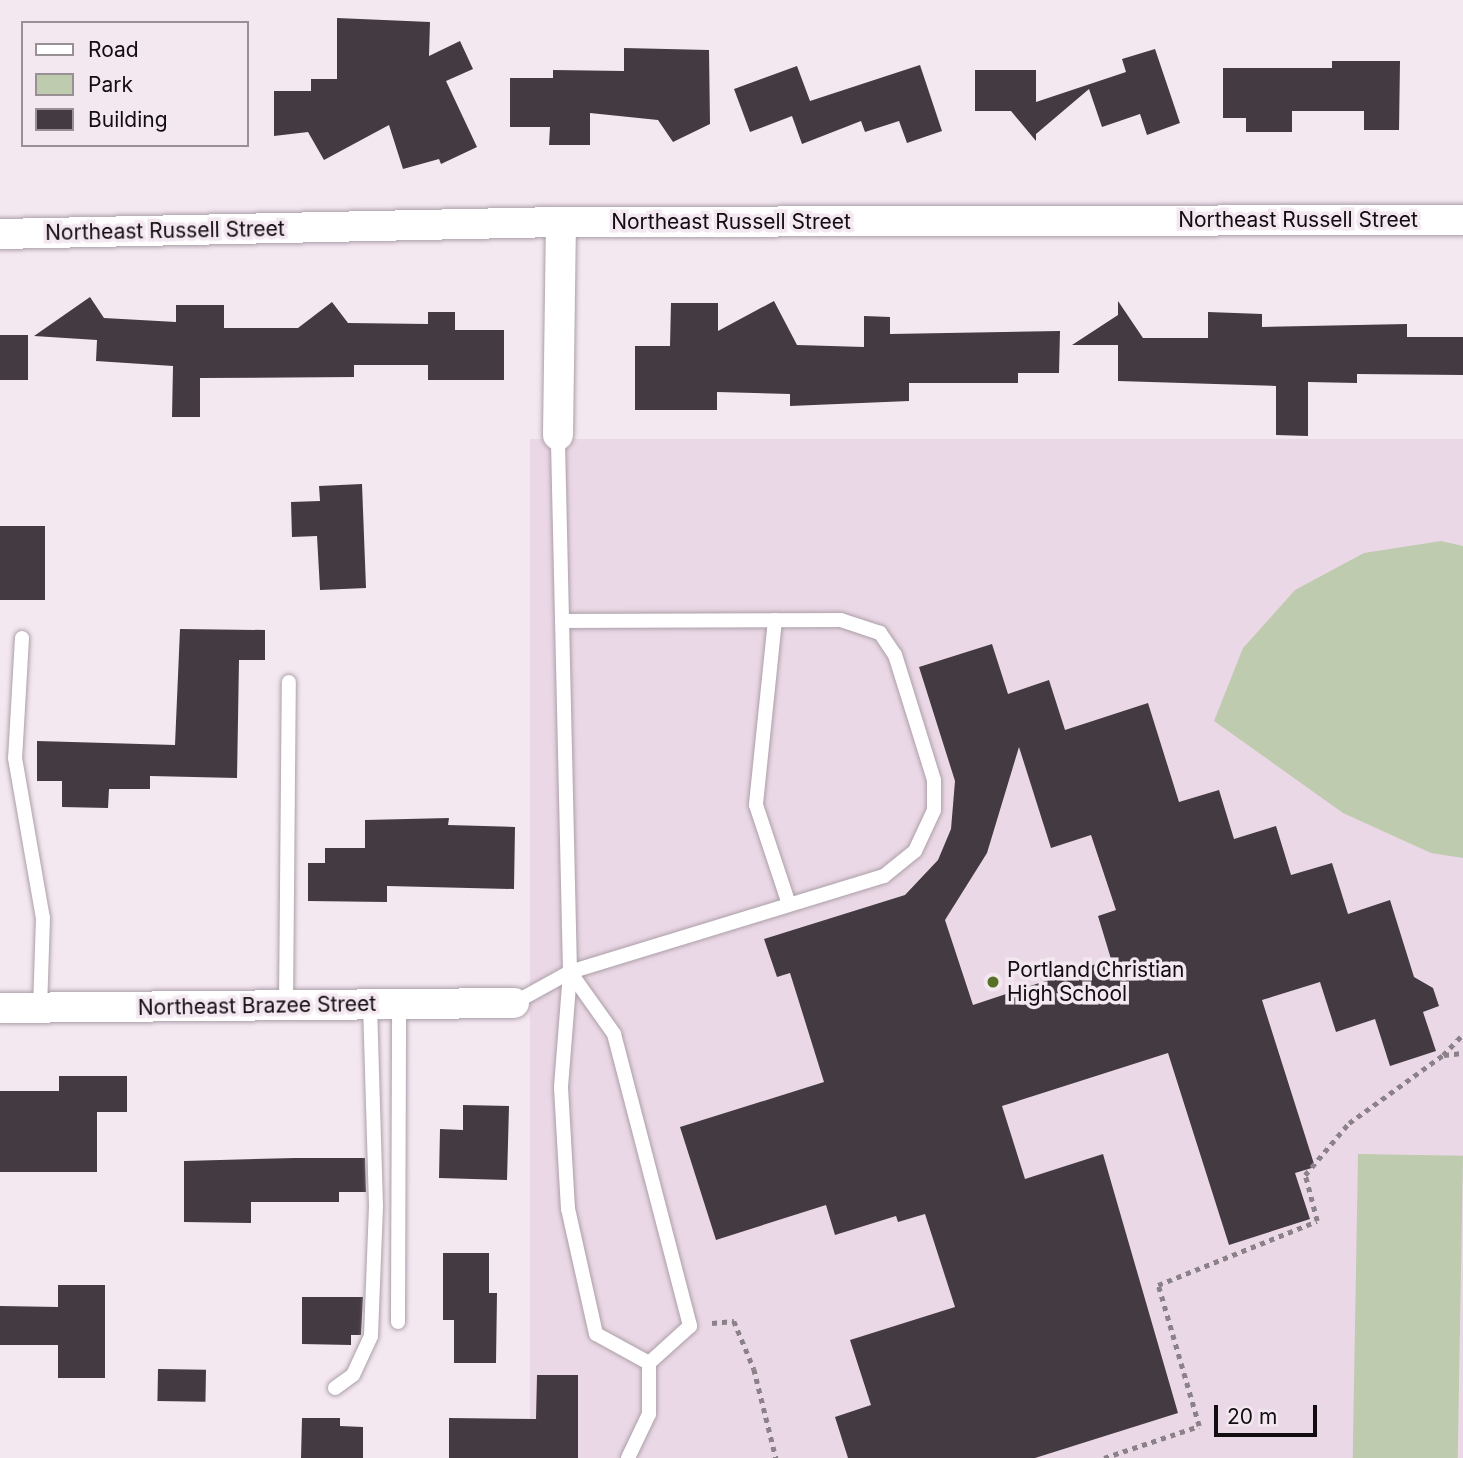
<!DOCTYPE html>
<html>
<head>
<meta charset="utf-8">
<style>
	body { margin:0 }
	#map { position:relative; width:1463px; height:1458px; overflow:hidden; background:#f3e7f0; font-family:Inter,sans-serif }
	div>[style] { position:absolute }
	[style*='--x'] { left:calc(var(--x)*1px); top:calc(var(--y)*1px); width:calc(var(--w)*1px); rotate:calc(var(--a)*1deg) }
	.built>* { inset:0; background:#ebd8e6; transform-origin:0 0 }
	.green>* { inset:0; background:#becbae; transform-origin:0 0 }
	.building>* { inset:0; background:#443a42; transform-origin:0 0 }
	.path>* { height:4.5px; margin-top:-2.25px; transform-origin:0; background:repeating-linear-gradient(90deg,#8a8288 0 5px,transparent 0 10px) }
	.roads { filter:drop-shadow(0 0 2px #ab9fa8) drop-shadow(0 0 2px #ab9fa8) }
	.service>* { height:14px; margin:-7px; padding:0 7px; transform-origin:7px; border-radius:7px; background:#fff }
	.minor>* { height:30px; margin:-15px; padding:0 15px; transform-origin:15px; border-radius:15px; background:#fff }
	.dots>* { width:19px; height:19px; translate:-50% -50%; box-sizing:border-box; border:4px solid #f3e7f0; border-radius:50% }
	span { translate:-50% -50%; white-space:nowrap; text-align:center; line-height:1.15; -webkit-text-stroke:7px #f3e7f0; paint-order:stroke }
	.street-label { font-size:21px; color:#110d10 }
	.poi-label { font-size:21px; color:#110d10 }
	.left { translate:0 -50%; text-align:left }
	.legend { position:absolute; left:21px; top:21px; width:228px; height:126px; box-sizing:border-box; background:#f3e7f0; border:2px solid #999096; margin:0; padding:9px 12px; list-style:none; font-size:21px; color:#110d10 }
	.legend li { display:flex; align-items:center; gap:14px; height:35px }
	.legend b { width:35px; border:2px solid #999096 }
	.scale { position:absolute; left:1214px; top:1405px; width:103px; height:32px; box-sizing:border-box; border:4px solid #110d10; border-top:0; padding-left:9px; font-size:21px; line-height:24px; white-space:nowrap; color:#110d10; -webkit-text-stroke:5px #f3e7f0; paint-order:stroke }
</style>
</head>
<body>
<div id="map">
	<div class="built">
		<i style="left:1463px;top:439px;width:1019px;height:933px;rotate:90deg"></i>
	</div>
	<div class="green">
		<i style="clip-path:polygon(1441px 541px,1463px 546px,1463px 858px,1431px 853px,1343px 813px,1214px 721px,1243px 648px,1295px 590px,1364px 553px)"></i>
		<i style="left:1358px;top:1154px;width:105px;height:304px;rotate:1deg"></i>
	</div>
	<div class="building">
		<i style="clip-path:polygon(337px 18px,430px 22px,429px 56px,460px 41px,473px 69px,446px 81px,477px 147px,441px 164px,439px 159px,403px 169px,389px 125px,324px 160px,308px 132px,274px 136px,274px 91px,311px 91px,311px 79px,337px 79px)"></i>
		<i style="clip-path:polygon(624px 48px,709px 50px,710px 124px,673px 142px,658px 120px,590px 113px,590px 145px,549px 145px,550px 127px,510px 127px,510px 78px,553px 78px,553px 70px,624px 71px)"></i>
		<i style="clip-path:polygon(1155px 49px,1180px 123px,1147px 135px,1140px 114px,1102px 127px,1089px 89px,1036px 134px,1036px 141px,1011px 111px,975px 111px,975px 70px,1036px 70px,1036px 102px,1126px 72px,1122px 59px)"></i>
		<i style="clip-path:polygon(1332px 61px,1400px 61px,1399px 130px,1364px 130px,1364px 111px,1292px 111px,1292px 132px,1246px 132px,1246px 118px,1223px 118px,1223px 68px,1332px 68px)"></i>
		<i style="clip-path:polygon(920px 65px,942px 131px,907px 143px,899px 121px,865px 132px,861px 121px,802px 144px,792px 116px,750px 132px,734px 89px,797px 66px,810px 101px)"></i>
		<i style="clip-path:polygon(90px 297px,104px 318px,176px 322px,176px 305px,224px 305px,224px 328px,298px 328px,332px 302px,348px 323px,428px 324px,428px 312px,455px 312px,455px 330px,504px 330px,504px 380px,428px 380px,428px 365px,354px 365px,354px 377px,200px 378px,200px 417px,172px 417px,173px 366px,96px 361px,97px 340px,34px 336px)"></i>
		<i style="clip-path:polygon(774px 301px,797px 345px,864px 347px,864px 316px,890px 317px,890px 334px,1060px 331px,1059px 373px,1018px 373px,1018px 383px,909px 383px,909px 401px,790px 406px,790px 394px,717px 392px,717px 410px,635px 410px,635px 346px,670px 346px,671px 303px,718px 303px,718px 331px)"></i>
		<i style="clip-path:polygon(1118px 301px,1143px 338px,1208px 338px,1208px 312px,1262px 314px,1262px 327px,1407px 324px,1407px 337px,1463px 337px,1463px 375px,1357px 374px,1357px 383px,1308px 382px,1308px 436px,1276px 435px,1276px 386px,1118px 381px,1118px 345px,1072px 345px,1118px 315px)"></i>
		<i style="left:0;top:335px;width:28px;height:45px"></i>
		<i style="clip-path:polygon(362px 484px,366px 588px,320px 590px,317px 536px,292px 537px,291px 502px,320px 501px,319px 486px)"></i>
		<i style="left:0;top:526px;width:45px;height:74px"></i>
		<i style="clip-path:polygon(180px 629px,265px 630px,265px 660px,239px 660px,237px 778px,150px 776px,150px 789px,109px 789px,108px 808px,62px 807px,62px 781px,37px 781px,37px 741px,175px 745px)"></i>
		<i style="clip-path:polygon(evenodd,992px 644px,1008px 694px,1049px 680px,1065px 730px,1148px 703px,1179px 802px,1219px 790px,1234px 839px,1276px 826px,1291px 875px,1332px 863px,1348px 914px,1390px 900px,1414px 977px,1433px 988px,1439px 1006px,1423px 1012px,1436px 1051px,1390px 1066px,1375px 1019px,1336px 1032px,1320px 982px,1262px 1000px,1315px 1167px,1295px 1173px,1310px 1219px,1229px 1245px,1168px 1053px,1002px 1106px,1025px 1179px,1103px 1154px,1178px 1413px,1035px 1458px,848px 1458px,835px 1417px,871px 1405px,850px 1340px,955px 1307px,925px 1214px,898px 1222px,896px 1216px,835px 1235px,826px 1205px,716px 1240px,680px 1127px,824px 1082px,790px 973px,777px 977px,764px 939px,905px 895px,938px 860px,951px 829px,955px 781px,919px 667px,992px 644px,1019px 747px,1051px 848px,1091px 835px,1116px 910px,1098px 916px,1111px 959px,973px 1005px,945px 920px,987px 853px,1019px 747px)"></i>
		<i style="clip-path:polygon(449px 818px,448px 825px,515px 827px,514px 889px,387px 886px,387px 902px,308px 901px,308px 863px,325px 863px,325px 848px,365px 848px,365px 820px)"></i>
		<i style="clip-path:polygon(59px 1076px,127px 1076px,127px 1112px,97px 1112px,97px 1172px,0 1172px,0 1091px,59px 1091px)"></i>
		<i style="clip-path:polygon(463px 1105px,509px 1106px,507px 1180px,439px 1178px,440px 1129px,463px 1130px)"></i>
		<i style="clip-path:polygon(295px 1158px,365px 1158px,366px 1192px,339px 1192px,339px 1202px,251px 1202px,251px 1223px,184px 1222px,184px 1161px)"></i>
		<i style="clip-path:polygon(443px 1253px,489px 1253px,489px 1293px,497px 1293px,496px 1363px,454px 1363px,454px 1320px,443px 1320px)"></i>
		<i style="clip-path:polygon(58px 1285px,105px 1285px,105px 1378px,58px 1378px,58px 1345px,0 1345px,0 1306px,58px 1307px)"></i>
		<i style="clip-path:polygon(302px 1297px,363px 1297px,361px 1335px,351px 1335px,351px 1345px,302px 1344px)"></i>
		<i style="left:158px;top:1369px;width:48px;height:32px;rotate:1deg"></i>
		<i style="clip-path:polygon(537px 1375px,578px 1375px,578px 1458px,449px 1458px,449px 1418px,536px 1419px)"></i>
		<i style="clip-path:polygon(302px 1418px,340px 1418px,340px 1426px,363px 1427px,363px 1458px,301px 1458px)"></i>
	</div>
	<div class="path">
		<i style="--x:1444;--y:1055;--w:19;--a:-6"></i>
		<i style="--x:712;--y:1323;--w:22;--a:-5"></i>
		<i style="--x:734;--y:1321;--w:52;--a:67.4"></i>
		<i style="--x:754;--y:1369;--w:92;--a:76.1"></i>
		<i style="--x:1104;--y:1458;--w:100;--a:-18.6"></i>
		<i style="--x:1199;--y:1426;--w:147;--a:-106.2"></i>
		<i style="--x:1158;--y:1285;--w:171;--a:-21.9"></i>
		<i style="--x:1317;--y:1221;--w:48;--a:-104.6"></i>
		<i style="--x:1305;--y:1175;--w:68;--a:-49.8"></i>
		<i style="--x:1349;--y:1123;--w:116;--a:-35.9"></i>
		<i style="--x:1443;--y:1055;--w:29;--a:-46"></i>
	</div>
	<div class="roads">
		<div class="service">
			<i style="--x:558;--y:435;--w:8;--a:90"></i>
			<i style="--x:558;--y:443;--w:529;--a:88.7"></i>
			<i style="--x:570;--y:972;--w:328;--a:-17"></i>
			<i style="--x:884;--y:876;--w:40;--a:-39"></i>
			<i style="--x:915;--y:851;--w:45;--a:-65.1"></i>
			<i style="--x:934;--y:810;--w:30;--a:-90"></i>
			<i style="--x:934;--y:780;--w:131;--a:-107.3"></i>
			<i style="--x:895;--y:655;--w:27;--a:-124"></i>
			<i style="--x:880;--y:633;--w:41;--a:-161.6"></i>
			<i style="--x:841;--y:620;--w:279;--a:179.8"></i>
			<i style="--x:775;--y:620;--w:186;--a:95.9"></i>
			<i style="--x:756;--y:805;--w:104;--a:71.6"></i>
			<i style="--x:22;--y:638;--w:120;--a:93.3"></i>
			<i style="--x:15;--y:758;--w:162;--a:80.1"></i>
			<i style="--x:43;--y:918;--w:90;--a:91.9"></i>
			<i style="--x:570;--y:972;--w:76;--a:54.6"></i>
			<i style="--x:614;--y:1034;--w:302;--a:75.4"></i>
			<i style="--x:690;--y:1326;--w:55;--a:137.9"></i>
			<i style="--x:649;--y:1363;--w:60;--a:-151.3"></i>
			<i style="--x:596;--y:1334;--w:128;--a:-102.6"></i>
			<i style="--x:568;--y:1209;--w:122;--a:-93.3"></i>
			<i style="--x:561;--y:1087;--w:115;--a:-85.5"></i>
			<i style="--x:514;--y:1003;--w:64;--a:-29"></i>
			<i style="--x:286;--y:1005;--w:323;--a:-89.5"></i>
			<i style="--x:398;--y:1322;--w:318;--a:-89.8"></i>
			<i style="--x:335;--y:1388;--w:22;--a:-36"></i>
			<i style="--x:353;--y:1375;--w:43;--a:-65.2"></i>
			<i style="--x:371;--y:1336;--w:130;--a:-87.8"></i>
			<i style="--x:376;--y:1206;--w:201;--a:-91.7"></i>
			<i style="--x:628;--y:1458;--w:49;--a:-64.5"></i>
			<i style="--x:649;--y:1414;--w:51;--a:-90"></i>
		</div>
		<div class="minor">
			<i style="--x:0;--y:234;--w:561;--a:-1.23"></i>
			<i style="--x:561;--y:222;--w:902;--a:-0.13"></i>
			<i style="--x:558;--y:435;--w:213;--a:-89.2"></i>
			<i style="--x:0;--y:1008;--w:514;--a:-0.56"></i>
		</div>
	</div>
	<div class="dots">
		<i style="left:993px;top:982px;background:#567125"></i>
	</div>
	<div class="street-label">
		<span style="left:1298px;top:220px">Northeast Russell Street</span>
		<span style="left:731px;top:222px">Northeast Russell Street</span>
		<span style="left:165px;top:231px;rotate:-1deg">Northeast Russell Street</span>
		<span style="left:257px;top:1006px;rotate:-1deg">Northeast Brazee Street</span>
	</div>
	<div class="poi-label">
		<span class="left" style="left:1007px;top:982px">Portland Christian<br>High School</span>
	</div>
	<ul class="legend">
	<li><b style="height:9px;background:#fff"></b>Road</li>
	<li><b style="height:19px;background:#becbae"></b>Park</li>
	<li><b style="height:19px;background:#443a42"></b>Building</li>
	</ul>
	<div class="scale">20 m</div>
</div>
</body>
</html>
